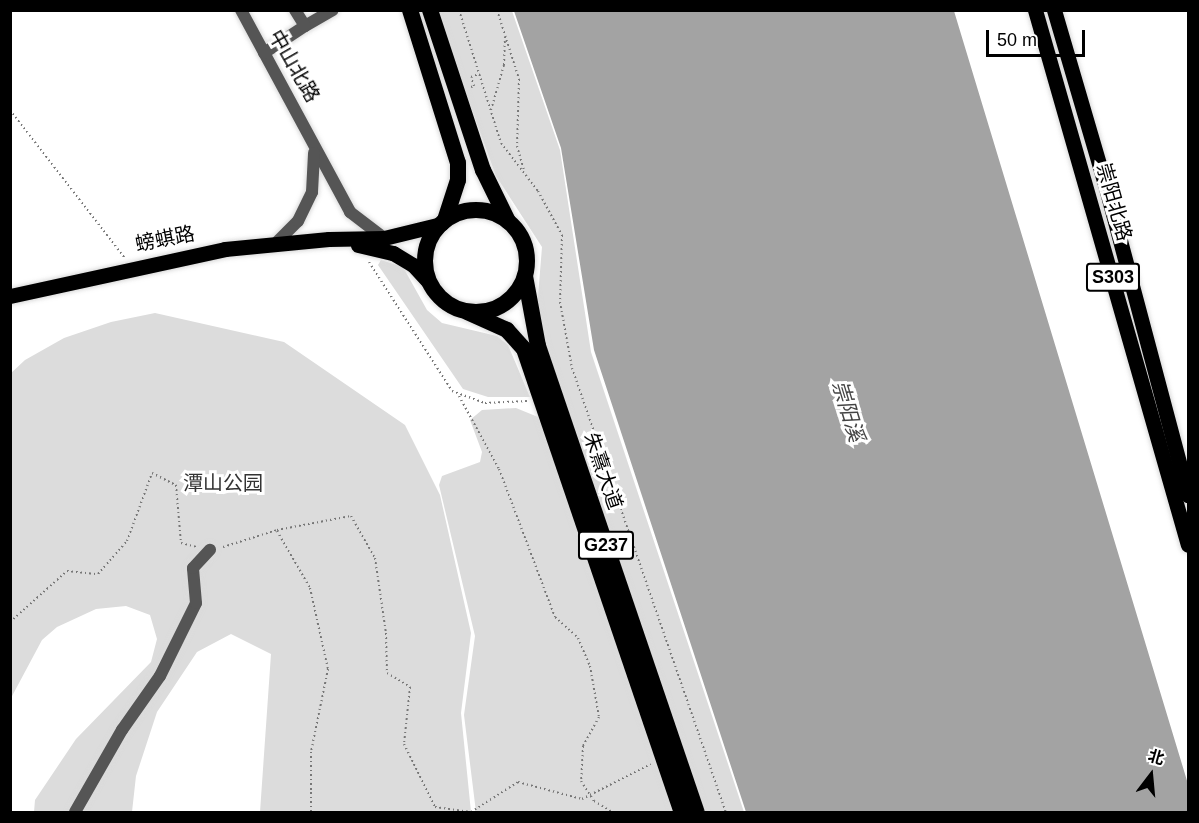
<!DOCTYPE html>
<html>
<head>
<meta charset="utf-8">
<style>
	body { margin:0 }
	#map { position:relative; width:1199px; height:823px; overflow:hidden; background:#fff; font-family:Arial,"Noto Sans SC",sans-serif }
	div>[style] { position:absolute }
	[style*='--x'] { left:calc(var(--x)*1px); top:calc(var(--y)*1px); width:calc(var(--w)*1px); rotate:calc(var(--a)*1deg) }
	.green>* { inset:0; background:#dcdcdc }
	.water>* { inset:0; background:#a3a3a3 }
	.path>* { height:2px; margin-top:-1px; transform-origin:0; background:repeating-linear-gradient(90deg,#777 0 1.5px,transparent 0 4.5px) }
	.roads { filter:drop-shadow(0 0 2px #dbdbdb) drop-shadow(0 0 2px #dbdbdb) }
	.minor>* { height:12px; margin:-6px; padding:0 6px; transform-origin:6px; border-radius:6px; background:#555 }
	.primary>* { height:15px; margin:-7.5px; padding:0 7.5px; transform-origin:7.5px; border-radius:7.5px; background:#000 }
	.trunk>* { height:16px; margin:-8px; padding:0 8px; transform-origin:8px; border-radius:8px; background:#000 }
	.trunk>.ring { margin:-8px; padding:0; box-sizing:content-box; background:none; border:16px solid #000; border-radius:50% }
	span { translate:-50% -50%; white-space:nowrap; text-align:center; line-height:1.15; -webkit-text-stroke:6px #fff; paint-order:stroke }
	.shield-label span { padding:2px 4px; background:#fff; border:2px solid; border-radius:4px; -webkit-text-stroke-width:0 }
	.shield-label { font-size:18px; color:#000; font-weight:700 }
	.street-label { font-size:20px; color:#000 }
	.park-label { font-size:20px; color:#333 }
	.water-label { font-size:21px; color:#444; font-style:italic }
	.frame { position:absolute; inset:0; border:12px solid #000; pointer-events:none }
	.north { position:absolute; left:1121px; top:745px; width:60px; height:60px; -webkit-text-stroke:4px #fff; paint-order:stroke; rotate:16deg; font-size:16px; font-weight:700; line-height:24px; text-align:center; color:#000 }
	.north::after { content:''; display:block; margin:auto; width:21px; height:27px; background:#000; clip-path:polygon(50% 0,100% 100%,50% 72%,0 100%) }
	.scale { position:absolute; left:986px; top:30px; width:99px; height:27px; box-sizing:border-box; border:3px solid #000; border-top:0; padding-left:8px; font-size:18px; line-height:21px; white-space:nowrap; color:#000; -webkit-text-stroke:4px #fff; paint-order:stroke }
</style>
</head>
<body>
<div id="map">
	<div class="green">
		<i style="clip-path:polygon(436px 11px,512px 11px,560px 150px,591px 352px,744px 812px,704px 812px,542px 336px,537px 309px,542px 247px,496px 176px)"></i>
		<i style="clip-path:polygon(381px 260px,403px 267px,427px 310px,442px 323px,497px 336px,508px 345px,530px 397px,488px 397px,463px 389px,378px 265px)"></i>
		<i style="clip-path:polygon(155px 313px,284px 342px,405px 425px,440px 495px,471px 633px,461px 713px,471px 812px,260px 812px,271px 654px,231px 634px,197px 652px,157px 712px,136px 776px,132px 812px,34px 812px,35px 800px,76px 739px,151px 662px,157px 639px,150px 615px,126px 606px,96px 609px,57px 627px,42px 640px,11px 698px,10px 374px,25px 360px,64px 338px,111px 322px)"></i>
		<i style="clip-path:polygon(516px 408px,538px 417px,546px 436px,673px 812px,476px 812px,464px 715px,475px 636px,439px 485px,442px 476px,480px 462px,482px 452px,470px 420px,482px 410px)"></i>
	</div>
	<div class="water">
		<i style="clip-path:polygon(514px 11px,954px 11px,1188px 784px,1188px 812px,746px 812px,594px 350px,561px 148px)"></i>
	</div>
	<div class="path">
		<i style="--x:459;--y:10;--w:139;--a:72.5"></i>
		<i style="--x:501;--y:143;--w:61;--a:52.4"></i>
		<i style="--x:538;--y:191;--w:50;--a:61.4"></i>
		<i style="--x:562;--y:235;--w:67;--a:91.7"></i>
		<i style="--x:560;--y:302;--w:67;--a:79.7"></i>
		<i style="--x:572;--y:368;--w:470;--a:70.9"></i>
		<i style="--x:497;--y:10;--w:72;--a:72.3"></i>
		<i style="--x:519;--y:79;--w:67;--a:91.7"></i>
		<i style="--x:517;--y:146;--w:26;--a:74"></i>
		<i style="--x:471;--y:87;--w:3;--a:-18"></i>
		<i style="--x:474;--y:86;--w:9;--a:-108"></i>
		<i style="--x:471;--y:77;--w:9;--a:-21"></i>
		<i style="--x:10;--y:110;--w:187;--a:52.2"></i>
		<i style="--x:491;--y:110;--w:47;--a:-73.9"></i>
		<i style="--x:504;--y:65;--w:28;--a:-88"></i>
		<i style="--x:369;--y:262;--w:153;--a:57.2"></i>
		<i style="--x:452;--y:391;--w:35;--a:20"></i>
		<i style="--x:485;--y:403;--w:42;--a:-2.7"></i>
		<i style="--x:459;--y:396;--w:83;--a:61.3"></i>
		<i style="--x:499;--y:469;--w:158;--a:69.3"></i>
		<i style="--x:555;--y:617;--w:31;--a:42"></i>
		<i style="--x:578;--y:638;--w:30;--a:67"></i>
		<i style="--x:590;--y:666;--w:52;--a:80"></i>
		<i style="--x:599;--y:717;--w:33;--a:119"></i>
		<i style="--x:583;--y:746;--w:35;--a:93"></i>
		<i style="--x:581;--y:781;--w:24;--a:57"></i>
		<i style="--x:594;--y:801;--w:21;--a:31"></i>
		<i style="--x:277;--y:531;--w:66;--a:59.9"></i>
		<i style="--x:310;--y:588;--w:83;--a:77.5"></i>
		<i style="--x:328;--y:669;--w:85;--a:101.6"></i>
		<i style="--x:311;--y:752;--w:60;--a:90"></i>
		<i style="--x:223;--y:547;--w:57;--a:-17.5"></i>
		<i style="--x:277;--y:530;--w:75;--a:-10.7"></i>
		<i style="--x:351;--y:516;--w:48;--a:60.3"></i>
		<i style="--x:375;--y:558;--w:76;--a:81.7"></i>
		<i style="--x:386;--y:633;--w:40;--a:88.6"></i>
		<i style="--x:387;--y:673;--w:27;--a:31"></i>
		<i style="--x:410;--y:687;--w:57;--a:96"></i>
		<i style="--x:404;--y:744;--w:70;--a:63.8"></i>
		<i style="--x:435;--y:807;--w:36;--a:8"></i>
		<i style="--x:471;--y:812;--w:56;--a:-32.6"></i>
		<i style="--x:518;--y:782;--w:66;--a:14.9"></i>
		<i style="--x:582;--y:799;--w:77;--a:-26.9"></i>
		<i style="--x:10;--y:622;--w:76;--a:-41.8"></i>
		<i style="--x:67;--y:571;--w:31;--a:6"></i>
		<i style="--x:98;--y:574;--w:44;--a:-48.7"></i>
		<i style="--x:127;--y:541;--w:72;--a:-69.8"></i>
		<i style="--x:152;--y:473;--w:27;--a:27"></i>
		<i style="--x:176;--y:485;--w:58;--a:85.1"></i>
		<i style="--x:181;--y:543;--w:16;--a:14"></i>
	</div>
	<div class="roads">
		<div class="minor">
			<i style="--x:241;--y:10;--w:230;--a:61.6"></i>
			<i style="--x:350;--y:212;--w:43;--a:37.4"></i>
			<i style="--x:305;--y:26;--w:32;--a:-30"></i>
			<i style="--x:264;--y:53;--w:49;--a:-33.4"></i>
			<i style="--x:305;--y:26;--w:19;--a:-122"></i>
			<i style="--x:276;--y:243;--w:31;--a:-45"></i>
			<i style="--x:298;--y:221;--w:32;--a:-64"></i>
			<i style="--x:312;--y:192;--w:39;--a:-87"></i>
			<i style="--x:75;--y:812;--w:95;--a:-60.2"></i>
			<i style="--x:122;--y:730;--w:66;--a:-54.9"></i>
			<i style="--x:160;--y:676;--w:81;--a:-63.7"></i>
			<i style="--x:196;--y:603;--w:35;--a:-95"></i>
			<i style="--x:193;--y:568;--w:25;--a:-47"></i>
		</div>
		<div class="primary">
			<i style="--x:1035;--y:10;--w:556;--a:74.04"></i>
			<i style="--x:1054;--y:10;--w:181;--a:73.7"></i>
			<i style="--x:1105;--y:184;--w:322;--a:75.1"></i>
			<i style="--x:358;--y:245;--w:36;--a:13"></i>
			<i style="--x:393;--y:253;--w:23;--a:31"></i>
			<i style="--x:413;--y:265;--w:22;--a:47"></i>
			<i style="--x:10;--y:296;--w:220;--a:-12.3"></i>
			<i style="--x:225;--y:249;--w:104;--a:-5.5"></i>
			<i style="--x:329;--y:239;--w:55;--a:-1"></i>
			<i style="--x:384;--y:238;--w:59;--a:-13.8"></i>
		</div>
		<div class="trunk">
			<i style="--x:410;--y:10;--w:160;--a:72.6"></i>
			<i style="--x:458;--y:163;--w:17;--a:90"></i>
			<i style="--x:458;--y:180;--w:42;--a:108"></i>
			<i style="--x:430;--y:10;--w:169;--a:71.7"></i>
			<i style="--x:483;--y:170;--w:57;--a:63.9"></i>
			<i class="ring" style="left:425px;top:210px;width:86px;height:86px"></i>
			<i style="--x:525;--y:276;--w:71;--a:79.5"></i>
			<i style="--x:538;--y:346;--w:492;--a:71.2"></i>
			<i style="--x:467;--y:312;--w:44;--a:24.2"></i>
			<i style="--x:507;--y:330;--w:25;--a:48"></i>
			<i style="--x:524;--y:349;--w:489;--a:71.2"></i>
		</div>
	</div>
	<div class="shield-label">
		<span style="left:1113px;top:277px">S303</span>
		<span style="left:606px;top:545px">G237</span>
	</div>
	<div class="street-label">
		<span style="left:294px;top:66px;rotate:60deg">中山北路</span>
		<span style="left:1114px;top:202px;rotate:74deg">崇阳北路</span>
		<span style="left:165px;top:239px;rotate:-11deg">螃蜞路</span>
		<span style="left:603px;top:471px;rotate:71deg">朱熹大道</span>
	</div>
	<div class="park-label">
		<span style="left:223px;top:483px">潭山公园</span>
	</div>
	<div class="water-label">
		<span style="left:848px;top:411px;rotate:73deg">崇阳溪</span>
	</div>
	<div class="frame"></div>
	<div class="north">北</div>
	<div class="scale">50 m</div>
</div>
</body>
</html>
